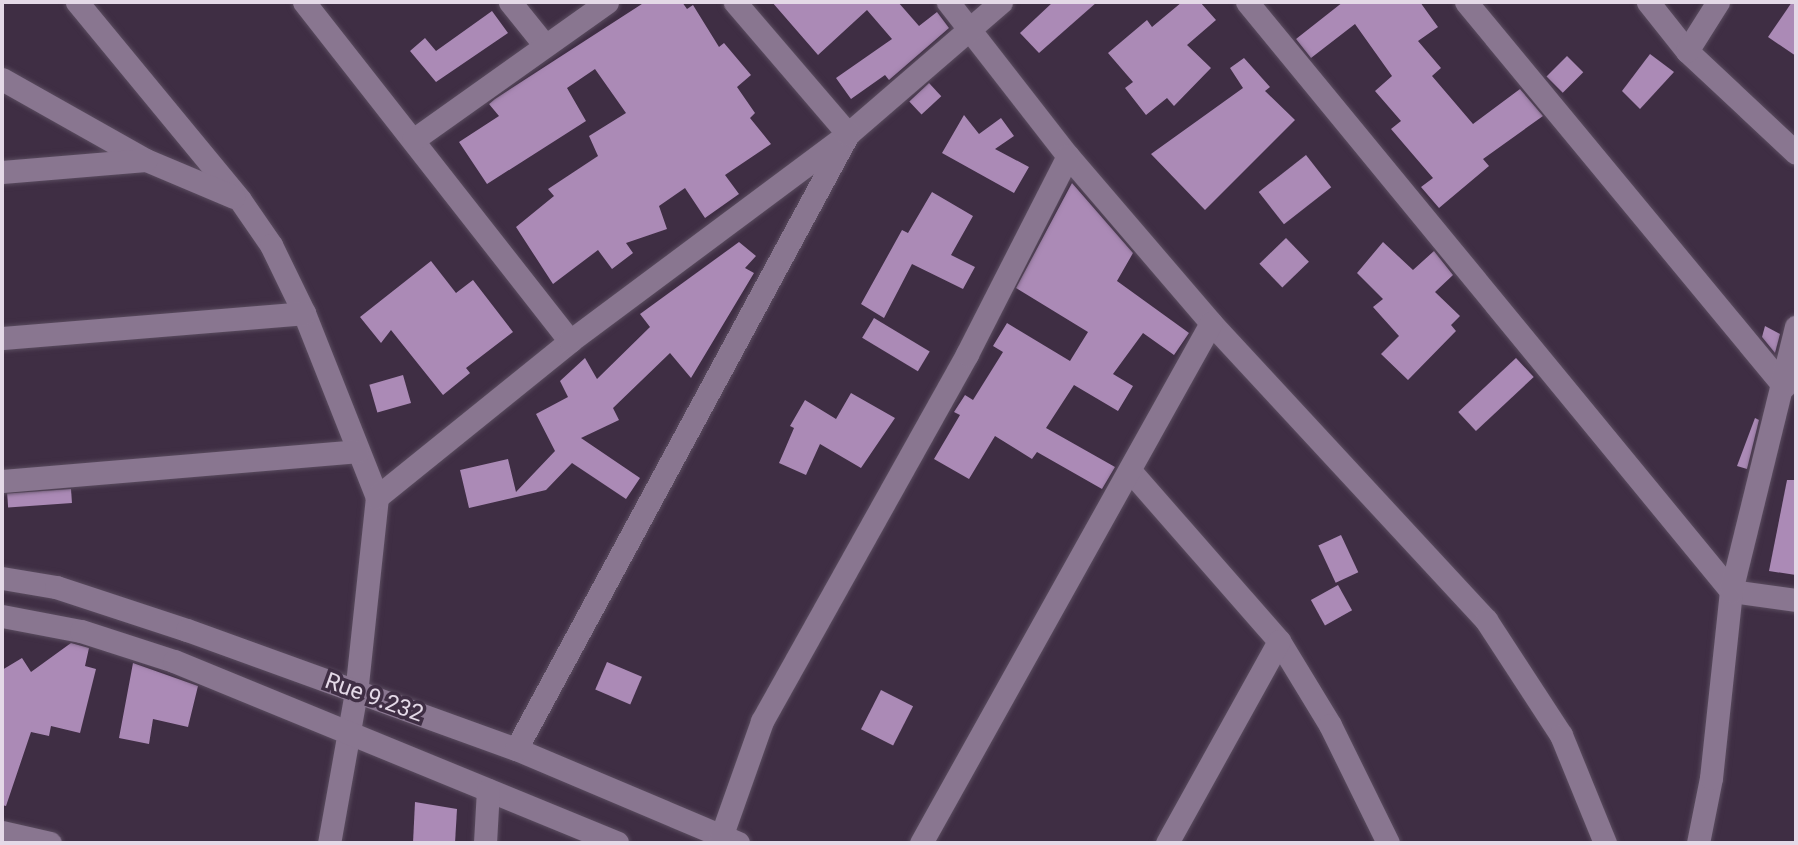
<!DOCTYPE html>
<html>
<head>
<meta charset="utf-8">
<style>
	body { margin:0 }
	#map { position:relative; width:1798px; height:845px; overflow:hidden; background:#3f2e44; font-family:Roboto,sans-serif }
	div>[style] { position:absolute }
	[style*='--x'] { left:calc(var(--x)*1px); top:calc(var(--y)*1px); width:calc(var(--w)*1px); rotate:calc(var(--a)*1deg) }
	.building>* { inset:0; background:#ab8ab6; transform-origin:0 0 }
	.roads { filter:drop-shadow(0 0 2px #5a4c5f) drop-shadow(0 0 2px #5a4c5f) }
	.minor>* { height:23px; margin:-11.5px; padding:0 11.5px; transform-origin:11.5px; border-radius:11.5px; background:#897690 }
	span { translate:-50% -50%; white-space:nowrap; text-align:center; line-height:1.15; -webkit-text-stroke:7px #3f2e44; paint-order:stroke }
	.street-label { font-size:23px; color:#e4d9e7 }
	.frame { position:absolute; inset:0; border:4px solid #e4d9e7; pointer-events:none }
</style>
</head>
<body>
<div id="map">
	<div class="building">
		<i style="clip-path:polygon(645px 2px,682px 2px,687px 9px,693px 5px,719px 47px,724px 43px,751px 75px,737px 87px,755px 113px,750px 118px,771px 144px,725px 175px,739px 194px,705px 218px,685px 188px,659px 206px,667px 229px,626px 243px,633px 253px,612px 269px,598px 250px,553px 284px,516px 227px,554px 196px,548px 189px,598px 156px,589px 136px,626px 113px,595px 69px,567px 88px,586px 121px,487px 184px,459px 142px,499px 116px,489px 104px,495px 99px)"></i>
		<i style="clip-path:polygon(772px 2px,898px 2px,919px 26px,937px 12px,949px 28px,889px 80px,885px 75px,851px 99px,836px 78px,892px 39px,867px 10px,818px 55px)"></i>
		<i style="clip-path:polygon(1053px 2px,1097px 2px,1039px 53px,1020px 33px)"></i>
		<i style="clip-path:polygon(1182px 2px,1200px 2px,1216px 20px,1187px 45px,1211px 68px,1174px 106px,1167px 98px,1146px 115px,1125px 88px,1133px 82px,1108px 53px,1147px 20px,1152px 27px)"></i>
		<i style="clip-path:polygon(1343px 2px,1420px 2px,1438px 27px,1418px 41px,1441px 68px,1432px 76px,1473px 124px,1520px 89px,1543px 116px,1483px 159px,1489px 166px,1439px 208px,1421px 187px,1433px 178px,1391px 129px,1401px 121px,1375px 91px,1392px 76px,1355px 24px,1311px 58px,1296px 39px)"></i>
		<i style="clip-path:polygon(1792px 2px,1796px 2px,1796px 56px,1768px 37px)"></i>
		<i style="clip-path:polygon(492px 11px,508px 33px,436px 82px,410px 51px,425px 38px,436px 51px)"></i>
		<i style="clip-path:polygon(1650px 54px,1674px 72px,1640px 109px,1622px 91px)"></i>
		<i style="left:1567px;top:56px;width:23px;height:29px;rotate:45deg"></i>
		<i style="clip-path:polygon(1244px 58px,1270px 87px,1265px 91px,1295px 120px,1205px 210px,1151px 154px,1243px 88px,1230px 68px)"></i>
		<i style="left:929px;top:83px;width:18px;height:27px;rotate:47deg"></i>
		<i style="clip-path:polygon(964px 115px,979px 134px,1001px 118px,1014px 136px,995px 149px,1029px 167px,1014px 193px,942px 153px)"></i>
		<i style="left:1306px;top:155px;width:41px;height:60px;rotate:52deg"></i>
		<i style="clip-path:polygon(1072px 183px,1133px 253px,1117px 281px,1189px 333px,1174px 355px,1143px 333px,1113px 374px,1133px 386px,1118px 411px,1074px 385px,1046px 428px,1115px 467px,1102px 489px,1037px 452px,1032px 459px,995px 436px,969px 479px,934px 459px,960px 415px,954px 412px,965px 395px,973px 400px,1003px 352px,993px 346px,1007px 323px,1070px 361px,1088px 332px,1016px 288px)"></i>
		<i style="clip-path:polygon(932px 192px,973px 216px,951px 255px,975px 267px,963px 289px,912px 264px,884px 318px,861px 304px,902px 230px,908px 233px)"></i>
		<i style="left:1286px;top:238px;width:33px;height:37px;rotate:46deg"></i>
		<i style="clip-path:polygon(739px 242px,756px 256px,745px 268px,754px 273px,691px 378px,670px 353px,613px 408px,619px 420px,581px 438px,640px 478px,626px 499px,572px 463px,546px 490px,469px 508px,460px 470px,508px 459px,516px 492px,555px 451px,536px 414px,568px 397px,560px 381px,585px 358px,597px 379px,650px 327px,640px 314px)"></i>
		<i style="clip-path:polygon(1383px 242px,1413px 270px,1434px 251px,1453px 275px,1435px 292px,1460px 316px,1451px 325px,1456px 331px,1408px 380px,1381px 354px,1399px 336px,1373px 307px,1383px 299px,1357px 273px)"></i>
		<i style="clip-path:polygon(431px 261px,456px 293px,473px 280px,513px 332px,466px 368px,470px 373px,443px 395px,391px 330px,381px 343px,360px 317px)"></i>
		<i style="left:874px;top:318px;width:65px;height:23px;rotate:31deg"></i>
		<i style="clip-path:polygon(1765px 326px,1780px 334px,1775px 353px,1762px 337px)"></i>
		<i style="left:1516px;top:358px;width:26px;height:79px;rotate:47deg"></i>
		<i style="left:403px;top:375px;width:29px;height:35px;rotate:74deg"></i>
		<i style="clip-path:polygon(851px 393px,895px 418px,861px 468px,820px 444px,806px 475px,779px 463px,794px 428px,790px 426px,805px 400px,836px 419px)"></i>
		<i style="clip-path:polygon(1755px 418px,1759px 420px,1747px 469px,1737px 466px)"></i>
		<i style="clip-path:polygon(1787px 480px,1796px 480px,1796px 575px,1769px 571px)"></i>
		<i style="left:71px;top:489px;width:14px;height:64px;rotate:86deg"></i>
		<i style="left:1341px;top:535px;width:41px;height:25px;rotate:65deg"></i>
		<i style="left:1338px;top:585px;width:29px;height:31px;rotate:61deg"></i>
		<i style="clip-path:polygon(71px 643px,89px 648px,85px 666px,96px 669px,80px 733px,51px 726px,49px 736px,31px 732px,6px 806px,2px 805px,2px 670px,22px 658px,31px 672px)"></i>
		<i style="left:607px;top:662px;width:38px;height:30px;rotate:23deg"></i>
		<i style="clip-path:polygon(133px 663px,198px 686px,188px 727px,153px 719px,149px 744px,119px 738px)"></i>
		<i style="left:881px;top:690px;width:36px;height:44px;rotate:27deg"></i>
		<i style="clip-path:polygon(415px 802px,457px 809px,455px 843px,413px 843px)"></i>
	</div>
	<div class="roads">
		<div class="minor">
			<i style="--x:77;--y:2;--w:256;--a:50.5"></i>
			<i style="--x:240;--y:200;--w:55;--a:55.4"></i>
			<i style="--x:271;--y:245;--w:76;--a:64.1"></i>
			<i style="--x:304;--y:313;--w:198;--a:68.4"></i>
			<i style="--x:377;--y:497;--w:196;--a:96.1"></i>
			<i style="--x:356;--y:692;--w:153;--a:100.1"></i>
			<i style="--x:304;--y:2;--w:431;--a:51.9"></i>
			<i style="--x:510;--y:2;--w:53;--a:51.2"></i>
			<i style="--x:948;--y:2;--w:195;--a:52.1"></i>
			<i style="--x:1068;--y:156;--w:220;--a:49.4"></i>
			<i style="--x:1211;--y:323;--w:405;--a:47.2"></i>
			<i style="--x:1486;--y:620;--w:137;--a:56.9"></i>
			<i style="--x:1561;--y:735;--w:117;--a:67.8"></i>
			<i style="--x:1247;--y:2;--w:762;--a:50.59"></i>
			<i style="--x:1731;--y:591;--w:66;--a:7.9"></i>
			<i style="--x:1466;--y:2;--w:499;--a:50.4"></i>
			<i style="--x:1648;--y:2;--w:63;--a:51.5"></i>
			<i style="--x:1687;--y:51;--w:149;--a:43.1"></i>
			<i style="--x:1687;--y:51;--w:58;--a:-57.7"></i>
			<i style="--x:2;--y:79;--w:165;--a:29.4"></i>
			<i style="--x:146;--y:160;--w:95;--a:22.8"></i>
			<i style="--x:413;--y:140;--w:238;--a:-35.4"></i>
			<i style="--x:2;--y:172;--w:144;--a:-4.8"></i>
			<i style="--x:2;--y:338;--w:303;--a:-4.7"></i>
			<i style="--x:1132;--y:473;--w:223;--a:48.8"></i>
			<i style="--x:1279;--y:641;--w:98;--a:58.7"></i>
			<i style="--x:1330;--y:725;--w:131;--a:63.8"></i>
			<i style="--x:2;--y:481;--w:356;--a:-4.8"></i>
			<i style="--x:377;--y:497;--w:248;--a:-38.9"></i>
			<i style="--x:570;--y:341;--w:347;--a:-36.7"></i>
			<i style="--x:848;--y:134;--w:202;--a:-40.8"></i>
			<i style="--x:2;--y:578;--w:55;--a:9.5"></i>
			<i style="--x:56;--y:587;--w:138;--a:18.2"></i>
			<i style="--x:187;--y:630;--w:350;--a:19.9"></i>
			<i style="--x:516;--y:749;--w:241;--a:22.9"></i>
			<i style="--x:2;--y:616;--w:80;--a:10.8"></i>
			<i style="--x:81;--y:631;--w:98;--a:17.9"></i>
			<i style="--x:174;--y:661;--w:479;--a:22.3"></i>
			<i style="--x:516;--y:749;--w:699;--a:-61.64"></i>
			<i style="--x:848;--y:134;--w:174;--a:-130.6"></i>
			<i style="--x:2;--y:832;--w:49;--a:12.9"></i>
			<i style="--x:721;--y:837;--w:123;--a:-70.5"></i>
			<i style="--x:762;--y:721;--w:420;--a:-60.8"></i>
			<i style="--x:967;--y:354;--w:222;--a:-63"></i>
			<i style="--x:485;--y:843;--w:53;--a:-86.8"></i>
			<i style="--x:921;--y:843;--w:595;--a:-60.85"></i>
			<i style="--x:1167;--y:843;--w:231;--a:-61"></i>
			<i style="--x:1698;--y:843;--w:66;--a:-78.7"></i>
			<i style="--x:1711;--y:778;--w:188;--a:-83.9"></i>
			<i style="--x:1731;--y:591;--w:272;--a:-76.2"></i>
		</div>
	</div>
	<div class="street-label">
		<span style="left:374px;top:698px;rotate:20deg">Rue 9.232</span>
	</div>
	<div class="frame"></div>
</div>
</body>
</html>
